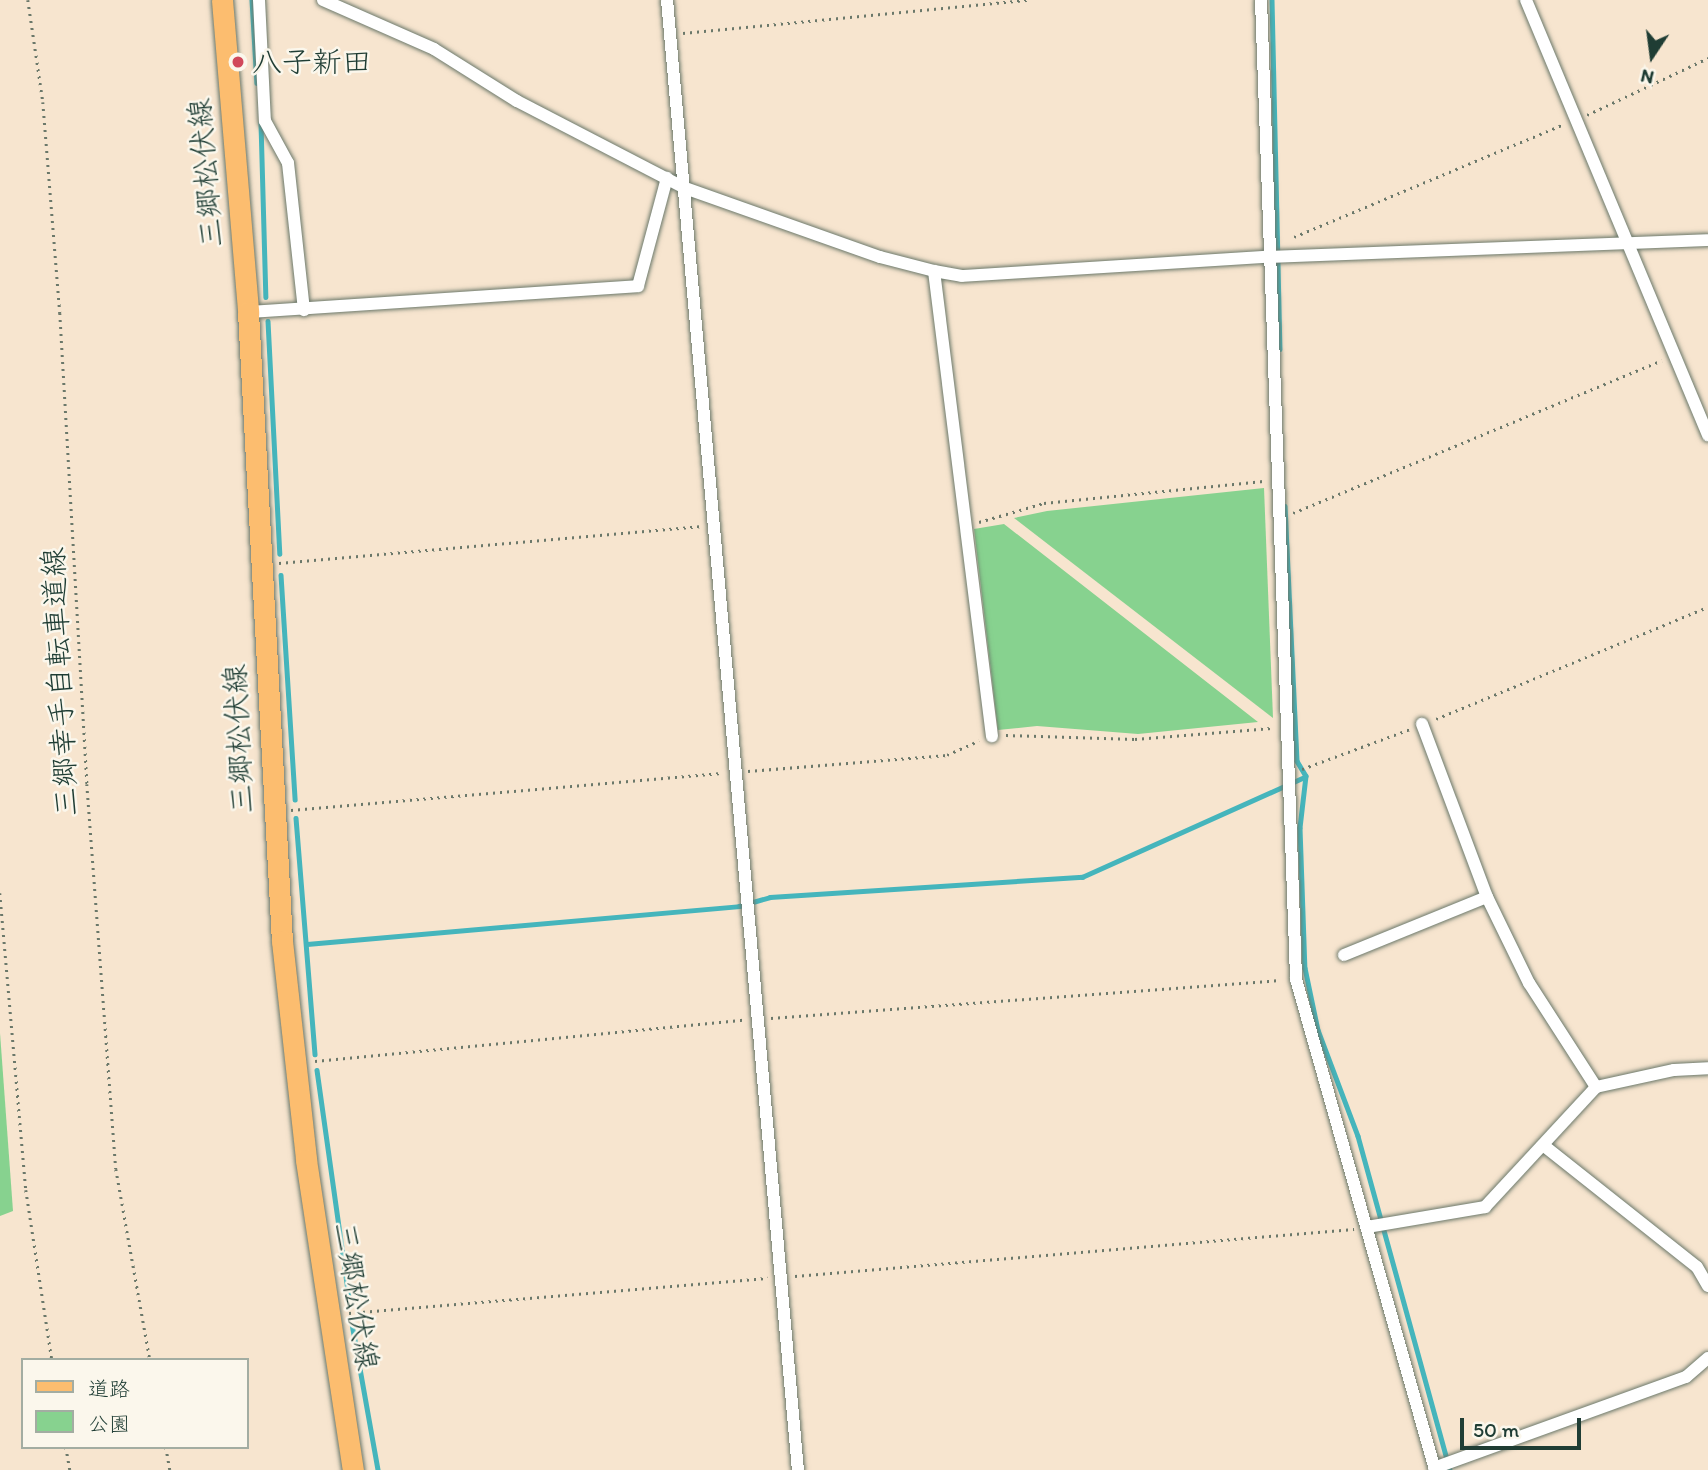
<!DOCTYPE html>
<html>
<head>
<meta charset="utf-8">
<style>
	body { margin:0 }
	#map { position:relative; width:1708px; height:1470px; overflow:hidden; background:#f7e5cf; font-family:Itim,"Klee One",sans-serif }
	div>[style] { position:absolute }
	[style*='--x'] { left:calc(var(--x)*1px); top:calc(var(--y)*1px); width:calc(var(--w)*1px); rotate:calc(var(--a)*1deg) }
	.green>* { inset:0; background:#87d28f }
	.stream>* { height:4.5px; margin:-2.25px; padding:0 2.25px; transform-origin:2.25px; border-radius:2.25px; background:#45b5bc }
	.path>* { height:2.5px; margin-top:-1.25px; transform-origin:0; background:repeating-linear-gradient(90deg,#6b786a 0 2px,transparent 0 7px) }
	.roads { filter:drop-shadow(0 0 2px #6b786a) drop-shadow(0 0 2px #6b786a) }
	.minor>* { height:12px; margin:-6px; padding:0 6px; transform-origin:6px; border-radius:6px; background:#fff }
	.primary>* { height:21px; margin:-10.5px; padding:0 10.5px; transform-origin:10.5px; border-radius:10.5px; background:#fcbd6f }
	.dots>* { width:19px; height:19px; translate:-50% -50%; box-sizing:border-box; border:4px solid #fbf7ec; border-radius:50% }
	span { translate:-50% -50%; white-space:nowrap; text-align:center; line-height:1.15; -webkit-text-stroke:5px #fbf7ec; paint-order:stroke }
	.poi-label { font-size:30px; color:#1f3d34 }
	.left { translate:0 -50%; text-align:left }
	.street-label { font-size:30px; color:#1f3d34 }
	.legend { position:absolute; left:21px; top:1358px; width:228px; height:91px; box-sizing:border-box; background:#fbf7ec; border:2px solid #a3ada2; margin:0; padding:9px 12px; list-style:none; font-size:21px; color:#1f3d34 }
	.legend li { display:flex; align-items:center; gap:14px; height:35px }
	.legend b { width:35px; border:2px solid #a3ada2 }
	.north { position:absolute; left:1617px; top:21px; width:70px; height:70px; -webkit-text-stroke:5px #fbf7ec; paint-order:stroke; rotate:193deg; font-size:19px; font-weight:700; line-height:28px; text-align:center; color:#1f3d34 }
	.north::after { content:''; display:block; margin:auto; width:24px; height:32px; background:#1f3d34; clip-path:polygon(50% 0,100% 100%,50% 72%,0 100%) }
	.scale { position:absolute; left:1460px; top:1418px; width:121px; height:32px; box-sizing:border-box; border:4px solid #1f3d34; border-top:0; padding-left:9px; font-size:21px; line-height:24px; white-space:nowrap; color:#1f3d34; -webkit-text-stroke:5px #fbf7ec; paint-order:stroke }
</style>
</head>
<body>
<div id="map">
	<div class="green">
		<i style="clip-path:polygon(1264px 488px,1273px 718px,1014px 518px,1047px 511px)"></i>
		<i style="clip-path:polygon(1004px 524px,1258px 722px,1138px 734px,1037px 726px,998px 730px,974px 529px)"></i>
		<i style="clip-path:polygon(0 1033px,13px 1211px,0 1216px)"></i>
	</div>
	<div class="stream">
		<i style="--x:252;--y:0;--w:83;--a:86.6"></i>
		<i style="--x:1272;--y:0;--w:349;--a:88.7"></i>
		<i style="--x:261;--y:123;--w:174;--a:88.4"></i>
		<i style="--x:268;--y:321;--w:233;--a:87.1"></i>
		<i style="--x:1285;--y:506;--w:255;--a:87.3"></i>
		<i style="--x:1297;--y:761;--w:17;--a:59"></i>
		<i style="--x:1306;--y:776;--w:52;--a:96.6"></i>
		<i style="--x:1300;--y:828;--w:140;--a:88"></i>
		<i style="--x:1305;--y:968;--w:63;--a:78.2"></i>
		<i style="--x:1318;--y:1030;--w:113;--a:69.3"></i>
		<i style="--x:1358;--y:1136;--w:346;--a:74.6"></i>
		<i style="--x:281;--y:575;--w:225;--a:86.4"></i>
		<i style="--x:296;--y:818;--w:237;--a:85.4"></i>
		<i style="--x:307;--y:944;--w:434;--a:-5"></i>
		<i style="--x:739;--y:906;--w:32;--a:-16"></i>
		<i style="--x:770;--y:897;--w:313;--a:-3.7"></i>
		<i style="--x:1082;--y:877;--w:244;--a:-24.2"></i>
		<i style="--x:317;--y:1070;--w:238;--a:82"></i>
		<i style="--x:351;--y:1318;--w:154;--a:79.9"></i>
	</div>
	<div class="path">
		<i style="--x:28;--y:0;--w:103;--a:81.6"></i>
		<i style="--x:43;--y:102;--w:212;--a:85.4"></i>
		<i style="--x:60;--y:313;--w:472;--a:86.7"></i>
		<i style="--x:87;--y:784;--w:386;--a:85.7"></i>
		<i style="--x:116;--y:1169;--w:194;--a:79.9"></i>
		<i style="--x:683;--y:33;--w:347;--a:-5.5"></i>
		<i style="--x:1587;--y:115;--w:134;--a:-25.2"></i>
		<i style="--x:1294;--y:237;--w:290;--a:-22.7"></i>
		<i style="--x:1293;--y:513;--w:399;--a:-22.5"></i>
		<i style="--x:979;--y:522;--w:68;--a:-16.3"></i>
		<i style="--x:1044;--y:503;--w:223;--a:-5.7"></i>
		<i style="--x:279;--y:563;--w:425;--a:-5"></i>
		<i style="--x:1436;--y:719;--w:294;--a:-22.4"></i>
		<i style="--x:1006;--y:735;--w:129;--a:1.8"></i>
		<i style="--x:1135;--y:739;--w:137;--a:-4.6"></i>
		<i style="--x:1302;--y:769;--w:115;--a:-20.3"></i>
		<i style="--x:748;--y:771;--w:200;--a:-4.6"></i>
		<i style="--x:947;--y:755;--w:35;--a:-24"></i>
		<i style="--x:291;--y:810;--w:432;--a:-4.9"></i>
		<i style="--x:0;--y:893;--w:298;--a:85"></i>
		<i style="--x:26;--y:1190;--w:172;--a:81.3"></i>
		<i style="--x:771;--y:1018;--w:511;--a:-4.26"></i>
		<i style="--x:315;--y:1061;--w:430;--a:-5.5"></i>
		<i style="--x:795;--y:1276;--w:561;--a:-4.81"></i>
		<i style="--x:349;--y:1313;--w:420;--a:-4.8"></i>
		<i style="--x:66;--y:1447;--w:23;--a:80"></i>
		<i style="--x:166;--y:1447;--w:23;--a:80"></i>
	</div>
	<div class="roads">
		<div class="minor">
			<i style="--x:259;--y:0;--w:121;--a:87.2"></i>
			<i style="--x:265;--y:121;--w:48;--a:61.3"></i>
			<i style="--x:288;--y:163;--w:148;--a:83.8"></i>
			<i style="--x:323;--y:0;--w:121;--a:23.8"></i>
			<i style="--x:434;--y:49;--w:98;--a:32.1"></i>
			<i style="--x:517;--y:101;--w:189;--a:27.4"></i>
			<i style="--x:685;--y:188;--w:207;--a:19.5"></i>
			<i style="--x:880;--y:257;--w:56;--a:14.5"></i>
			<i style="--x:934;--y:271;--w:28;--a:10"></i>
			<i style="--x:962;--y:276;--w:307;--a:-3.6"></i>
			<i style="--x:1268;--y:257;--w:440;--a:-2.2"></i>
			<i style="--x:667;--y:0;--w:1476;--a:84.91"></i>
			<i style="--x:1261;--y:0;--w:980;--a:87.95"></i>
			<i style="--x:1296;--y:979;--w:510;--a:74.19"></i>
			<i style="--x:1526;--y:0;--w:472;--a:67.3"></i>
			<i style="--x:934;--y:271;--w:469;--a:82.9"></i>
			<i style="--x:248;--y:312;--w:391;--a:-3.8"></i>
			<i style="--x:638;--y:286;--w:112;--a:-75"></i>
			<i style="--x:1487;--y:897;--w:96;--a:64"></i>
			<i style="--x:1529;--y:983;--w:124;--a:57.2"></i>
			<i style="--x:1344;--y:955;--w:154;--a:-22.1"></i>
			<i style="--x:1487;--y:897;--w:185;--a:-110.6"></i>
			<i style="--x:1543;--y:1145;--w:196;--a:38.4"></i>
			<i style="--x:1697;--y:1267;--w:22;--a:60"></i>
			<i style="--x:1367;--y:1227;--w:120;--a:-9.6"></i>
			<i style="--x:1485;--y:1207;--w:163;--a:-47.2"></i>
			<i style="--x:1596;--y:1087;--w:80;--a:-12.3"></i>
			<i style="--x:1674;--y:1070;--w:34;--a:-3"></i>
			<i style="--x:1434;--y:1468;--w:268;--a:-19.9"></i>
			<i style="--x:1686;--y:1377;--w:29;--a:-41"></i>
		</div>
		<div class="primary">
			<i style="--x:222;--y:0;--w:313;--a:85.2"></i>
			<i style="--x:248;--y:312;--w:630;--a:86.91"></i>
			<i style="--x:282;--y:941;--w:220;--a:83.7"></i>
			<i style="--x:306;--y:1160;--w:314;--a:81.4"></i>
		</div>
	</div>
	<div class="dots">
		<i style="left:238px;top:62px;background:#d1495b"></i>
	</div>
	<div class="poi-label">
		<span class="left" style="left:252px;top:62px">八子新田</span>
	</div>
	<div class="street-label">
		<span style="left:206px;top:173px;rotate:-95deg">三郷松伏線</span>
		<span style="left:60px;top:682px;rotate:-93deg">三郷幸手自転車道線</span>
		<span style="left:239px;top:739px;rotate:-93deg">三郷松伏線</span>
		<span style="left:356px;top:1296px;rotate:81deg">三郷松伏線</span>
	</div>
	<ul class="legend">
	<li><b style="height:9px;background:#fcbd6f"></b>道路</li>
	<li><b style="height:19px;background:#87d28f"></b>公園</li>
	</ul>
	<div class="north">N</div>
	<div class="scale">50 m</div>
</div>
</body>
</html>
